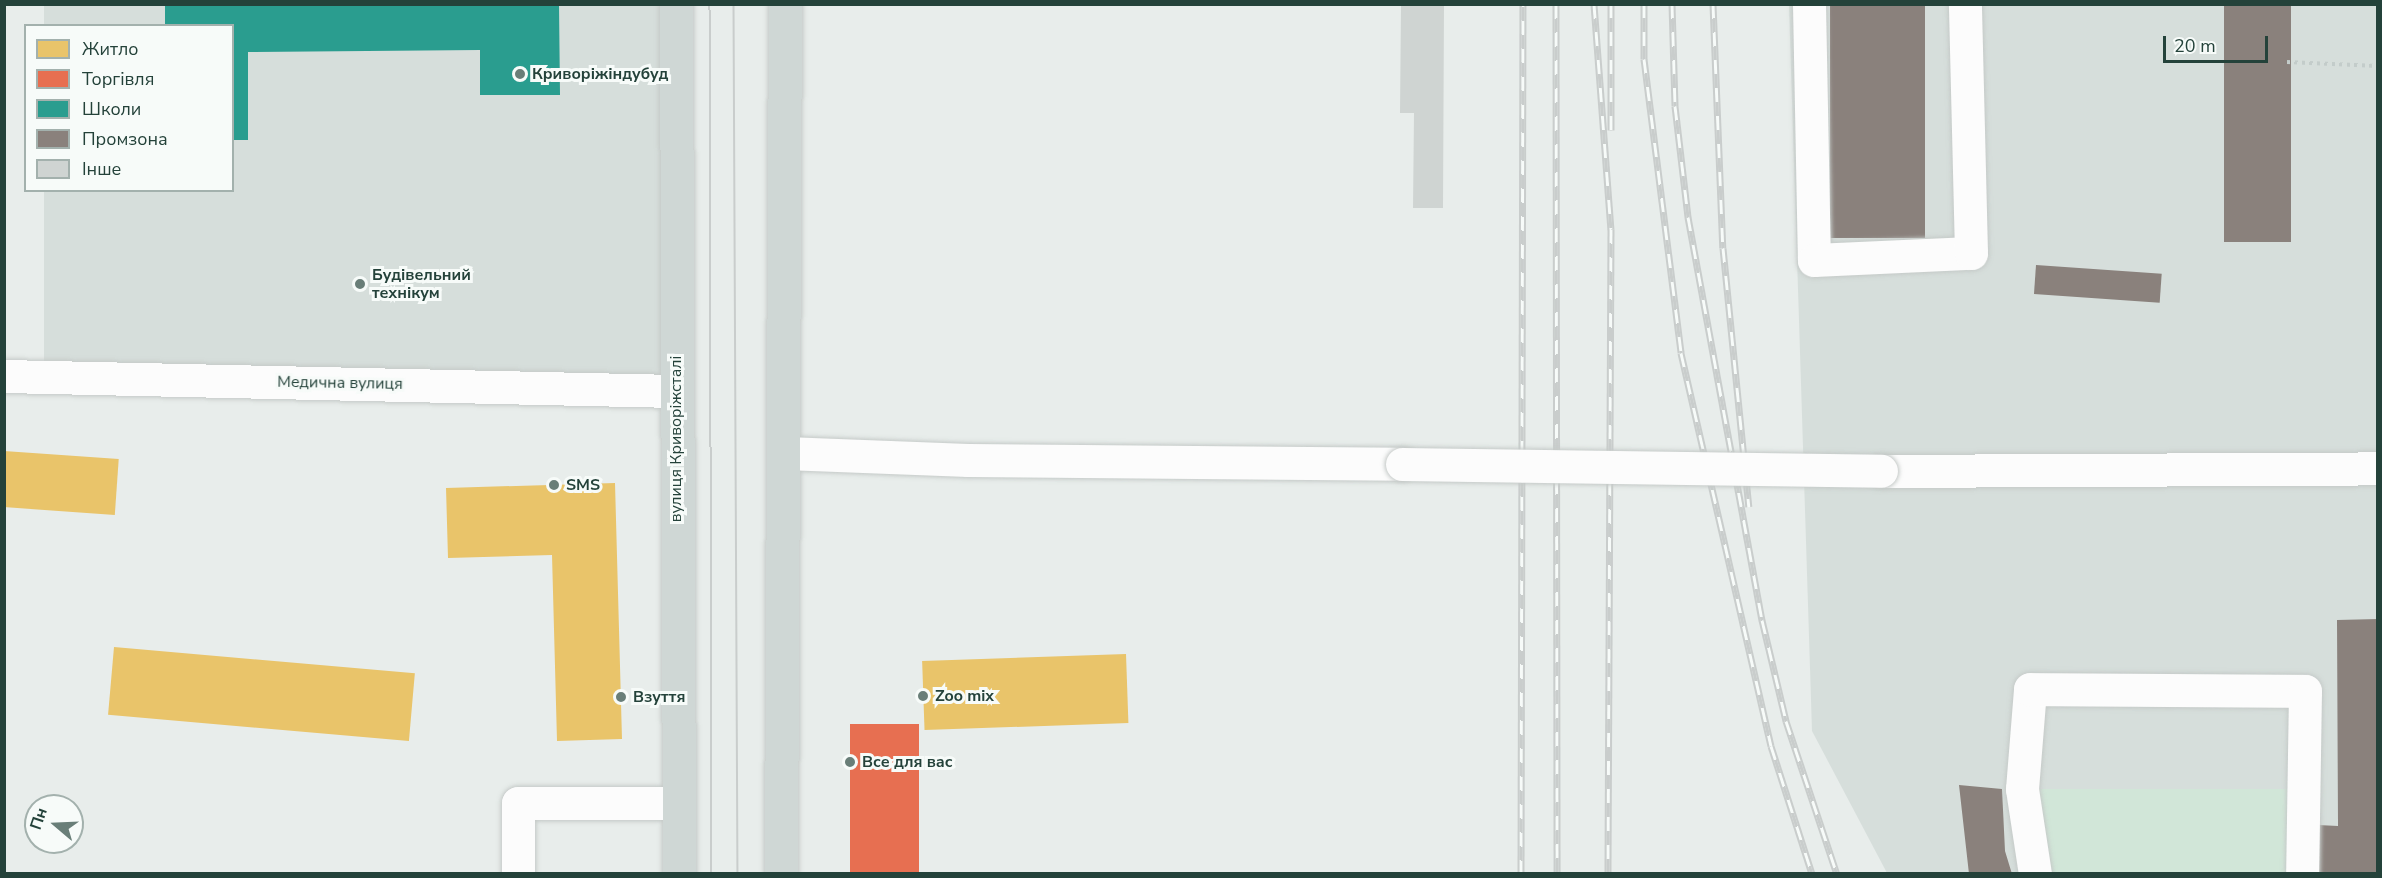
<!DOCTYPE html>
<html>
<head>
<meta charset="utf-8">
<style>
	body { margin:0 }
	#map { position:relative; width:2382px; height:878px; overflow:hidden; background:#e8edeb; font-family:"Nunito Sans",sans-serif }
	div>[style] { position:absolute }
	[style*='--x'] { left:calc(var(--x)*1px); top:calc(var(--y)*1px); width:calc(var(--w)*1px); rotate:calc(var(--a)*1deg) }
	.built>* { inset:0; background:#d6dedb }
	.green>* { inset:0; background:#d1e6d8; transform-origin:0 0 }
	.homes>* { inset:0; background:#e9c46a; transform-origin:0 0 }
	.shops>* { inset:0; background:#e76f51; transform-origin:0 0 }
	.schools>* { inset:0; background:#2a9d8f }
	.industry>* { inset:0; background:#8a817c; transform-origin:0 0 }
	.building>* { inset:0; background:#cfd4d2 }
	.path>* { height:4px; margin-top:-2px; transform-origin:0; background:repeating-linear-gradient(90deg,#c3ccca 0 3px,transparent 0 7.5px) }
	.roads { filter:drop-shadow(0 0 2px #c5cac8) drop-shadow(0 0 2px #c5cac8) }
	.minor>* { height:33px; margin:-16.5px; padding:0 16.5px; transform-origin:16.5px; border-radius:16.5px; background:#fcfcfc }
	.major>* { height:33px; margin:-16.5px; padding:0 16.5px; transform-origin:16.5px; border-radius:16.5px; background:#cfd7d5 }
	.tram>* { height:1.5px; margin:-0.75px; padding:0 0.75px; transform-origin:0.75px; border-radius:0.75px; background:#c9cdcc }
	.rail>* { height:7px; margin-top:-3.5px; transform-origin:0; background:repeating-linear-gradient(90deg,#f7fbf9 0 14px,#c9cdcc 0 28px); box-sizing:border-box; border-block:2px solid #c9cdcc }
	.bridges { filter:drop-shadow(0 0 2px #c5cac8) drop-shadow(0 0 2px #c5cac8) }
	.minor-bridge>* { height:33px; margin:-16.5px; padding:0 16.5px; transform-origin:16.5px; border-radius:16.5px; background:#fcfcfc }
	.dots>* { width:16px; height:16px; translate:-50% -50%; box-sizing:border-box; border:3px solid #f7fbf9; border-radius:50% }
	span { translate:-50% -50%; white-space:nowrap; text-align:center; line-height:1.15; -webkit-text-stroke:6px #f7fbf9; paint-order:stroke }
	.poi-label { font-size:16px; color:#24423a; font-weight:700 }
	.left { translate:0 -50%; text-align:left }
	.street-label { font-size:16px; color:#24423a }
	.frame { position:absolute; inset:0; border:6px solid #24423a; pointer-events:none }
	.legend { position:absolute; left:24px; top:24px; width:210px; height:168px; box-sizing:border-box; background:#f7fbf9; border:2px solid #a3b1ad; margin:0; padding:8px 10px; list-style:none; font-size:18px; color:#24423a }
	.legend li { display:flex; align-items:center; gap:12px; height:30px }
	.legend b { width:30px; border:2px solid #a3b1ad }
	.north { position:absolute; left:24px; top:794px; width:60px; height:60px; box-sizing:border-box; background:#f7fbf9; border:2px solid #a3b1ad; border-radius:50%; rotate:289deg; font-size:16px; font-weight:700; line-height:24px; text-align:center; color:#24423a }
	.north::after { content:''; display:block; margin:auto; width:21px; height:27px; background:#697e78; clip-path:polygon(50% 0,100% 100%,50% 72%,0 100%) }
	.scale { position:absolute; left:2163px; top:36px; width:105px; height:27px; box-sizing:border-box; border:3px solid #24423a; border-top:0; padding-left:8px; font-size:18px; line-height:21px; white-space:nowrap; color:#24423a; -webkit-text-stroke:4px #f7fbf9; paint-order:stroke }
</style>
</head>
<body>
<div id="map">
	<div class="built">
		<i style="clip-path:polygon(44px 5px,676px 5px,675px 391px,44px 377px,44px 191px,232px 190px,232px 26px,44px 25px)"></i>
		<i style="clip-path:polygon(1789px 5px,2377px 5px,2377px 873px,1887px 873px,1812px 731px)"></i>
	</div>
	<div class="green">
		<i style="left:2022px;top:789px;width:281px;height:85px"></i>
	</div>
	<div class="homes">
		<i style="left:4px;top:451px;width:115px;height:56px;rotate:4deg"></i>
		<i style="clip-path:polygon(615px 483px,622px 739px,557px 741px,552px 555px,448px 558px,446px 488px)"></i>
		<i style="left:114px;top:647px;width:302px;height:68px;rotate:5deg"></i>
		<i style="left:1126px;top:654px;width:69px;height:204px;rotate:88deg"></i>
	</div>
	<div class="shops">
		<i style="left:850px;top:724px;width:69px;height:150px"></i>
	</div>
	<div class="schools">
		<i style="clip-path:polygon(165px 4px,559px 4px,560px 95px,480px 95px,480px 50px,248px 52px,248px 140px,232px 140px,232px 26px,165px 26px)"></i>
	</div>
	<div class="industry">
		<i style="left:1830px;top:4px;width:95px;height:234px"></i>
		<i style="left:2224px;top:4px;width:67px;height:238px"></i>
		<i style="left:2036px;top:265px;width:126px;height:29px;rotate:4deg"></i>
		<i style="clip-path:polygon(2378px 619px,2378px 874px,2316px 874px,2318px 825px,2338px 826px,2337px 620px)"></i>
		<i style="clip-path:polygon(1959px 785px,2002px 789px,2005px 851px,2012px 874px,1969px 874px)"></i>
	</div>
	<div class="building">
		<i style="clip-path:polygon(1401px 5px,1444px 5px,1443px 208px,1413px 208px,1414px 113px,1400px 113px)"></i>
	</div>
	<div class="path">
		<i style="--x:2287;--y:62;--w:91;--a:2.5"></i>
	</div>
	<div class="roads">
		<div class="minor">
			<i style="--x:1809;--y:4;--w:256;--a:88.9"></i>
			<i style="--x:1814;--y:260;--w:157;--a:-2.6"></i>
			<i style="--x:1971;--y:253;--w:249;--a:-91.4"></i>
			<i style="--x:4;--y:376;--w:671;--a:1.28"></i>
			<i style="--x:785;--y:453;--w:183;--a:2.2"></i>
			<i style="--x:968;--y:460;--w:434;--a:0.5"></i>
			<i style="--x:1881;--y:471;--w:497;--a:-0.3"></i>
			<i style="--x:518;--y:874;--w:71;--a:-90"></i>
			<i style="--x:518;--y:803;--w:161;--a:0"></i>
			<i style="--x:2035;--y:874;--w:86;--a:-98.7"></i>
			<i style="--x:2022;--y:789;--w:100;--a:-85.4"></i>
			<i style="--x:2030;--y:689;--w:275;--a:0.4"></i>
			<i style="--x:2305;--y:691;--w:183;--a:90.9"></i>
		</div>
		<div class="major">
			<i style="--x:676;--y:4;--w:870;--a:89.8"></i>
			<i style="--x:781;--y:874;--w:870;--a:-89.74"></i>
		</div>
	</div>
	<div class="tram">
		<i style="--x:710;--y:4;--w:870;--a:89.87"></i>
		<i style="--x:734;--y:4;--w:870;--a:89.74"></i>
	</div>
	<div class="rail">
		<i style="--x:1556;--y:4;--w:870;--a:89.93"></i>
		<i style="--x:1594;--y:4;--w:226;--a:85.7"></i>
		<i style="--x:1611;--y:229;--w:645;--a:90.27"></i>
		<i style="--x:1611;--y:4;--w:126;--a:90"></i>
		<i style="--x:1644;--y:4;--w:55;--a:90"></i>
		<i style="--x:1644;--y:59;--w:296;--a:82.8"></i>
		<i style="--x:1681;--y:353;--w:403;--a:77.1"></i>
		<i style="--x:1771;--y:746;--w:134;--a:72.2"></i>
		<i style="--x:1672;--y:4;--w:102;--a:88.3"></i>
		<i style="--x:1675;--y:106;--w:112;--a:83.3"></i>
		<i style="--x:1688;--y:217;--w:410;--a:79.6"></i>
		<i style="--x:1762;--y:620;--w:104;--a:76.6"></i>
		<i style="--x:1786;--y:721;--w:161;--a:71.6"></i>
		<i style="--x:1713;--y:4;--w:244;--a:87.7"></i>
		<i style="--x:1723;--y:248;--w:260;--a:84.3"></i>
		<i style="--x:1521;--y:874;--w:870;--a:-89.87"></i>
	</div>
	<div class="bridges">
		<div class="minor-bridge">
			<i style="--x:1402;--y:464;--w:479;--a:0.8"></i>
		</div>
	</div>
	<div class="dots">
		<i style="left:520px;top:74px;background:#697e78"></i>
		<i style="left:360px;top:284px;background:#697e78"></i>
		<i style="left:554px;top:485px;background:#697e78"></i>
		<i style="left:923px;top:696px;background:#697e78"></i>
		<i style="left:621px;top:697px;background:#697e78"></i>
		<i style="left:850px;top:762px;background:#697e78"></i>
	</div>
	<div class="poi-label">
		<span class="left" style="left:532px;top:74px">Криворіжіндубуд</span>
		<span class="left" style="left:372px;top:284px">Будівельний<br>технікум</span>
		<span class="left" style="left:566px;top:485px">SMS</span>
		<span class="left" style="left:935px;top:696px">Zoo mix</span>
		<span class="left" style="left:633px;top:697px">Взуття</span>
		<span class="left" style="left:862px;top:762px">Все для вас</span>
	</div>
	<div class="street-label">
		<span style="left:340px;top:383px;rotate:1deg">Медична вулиця</span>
		<span style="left:676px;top:439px;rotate:-90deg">вулиця Криворіжсталі</span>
	</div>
	<div class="frame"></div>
	<ul class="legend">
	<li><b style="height:16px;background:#e9c46a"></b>Житло</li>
	<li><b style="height:16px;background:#e76f51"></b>Торгівля</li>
	<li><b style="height:16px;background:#2a9d8f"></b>Школи</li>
	<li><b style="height:16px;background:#8a817c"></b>Промзона</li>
	<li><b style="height:16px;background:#cfd4d2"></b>Інше</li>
	</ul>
	<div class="north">Пн</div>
	<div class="scale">20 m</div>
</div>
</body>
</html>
